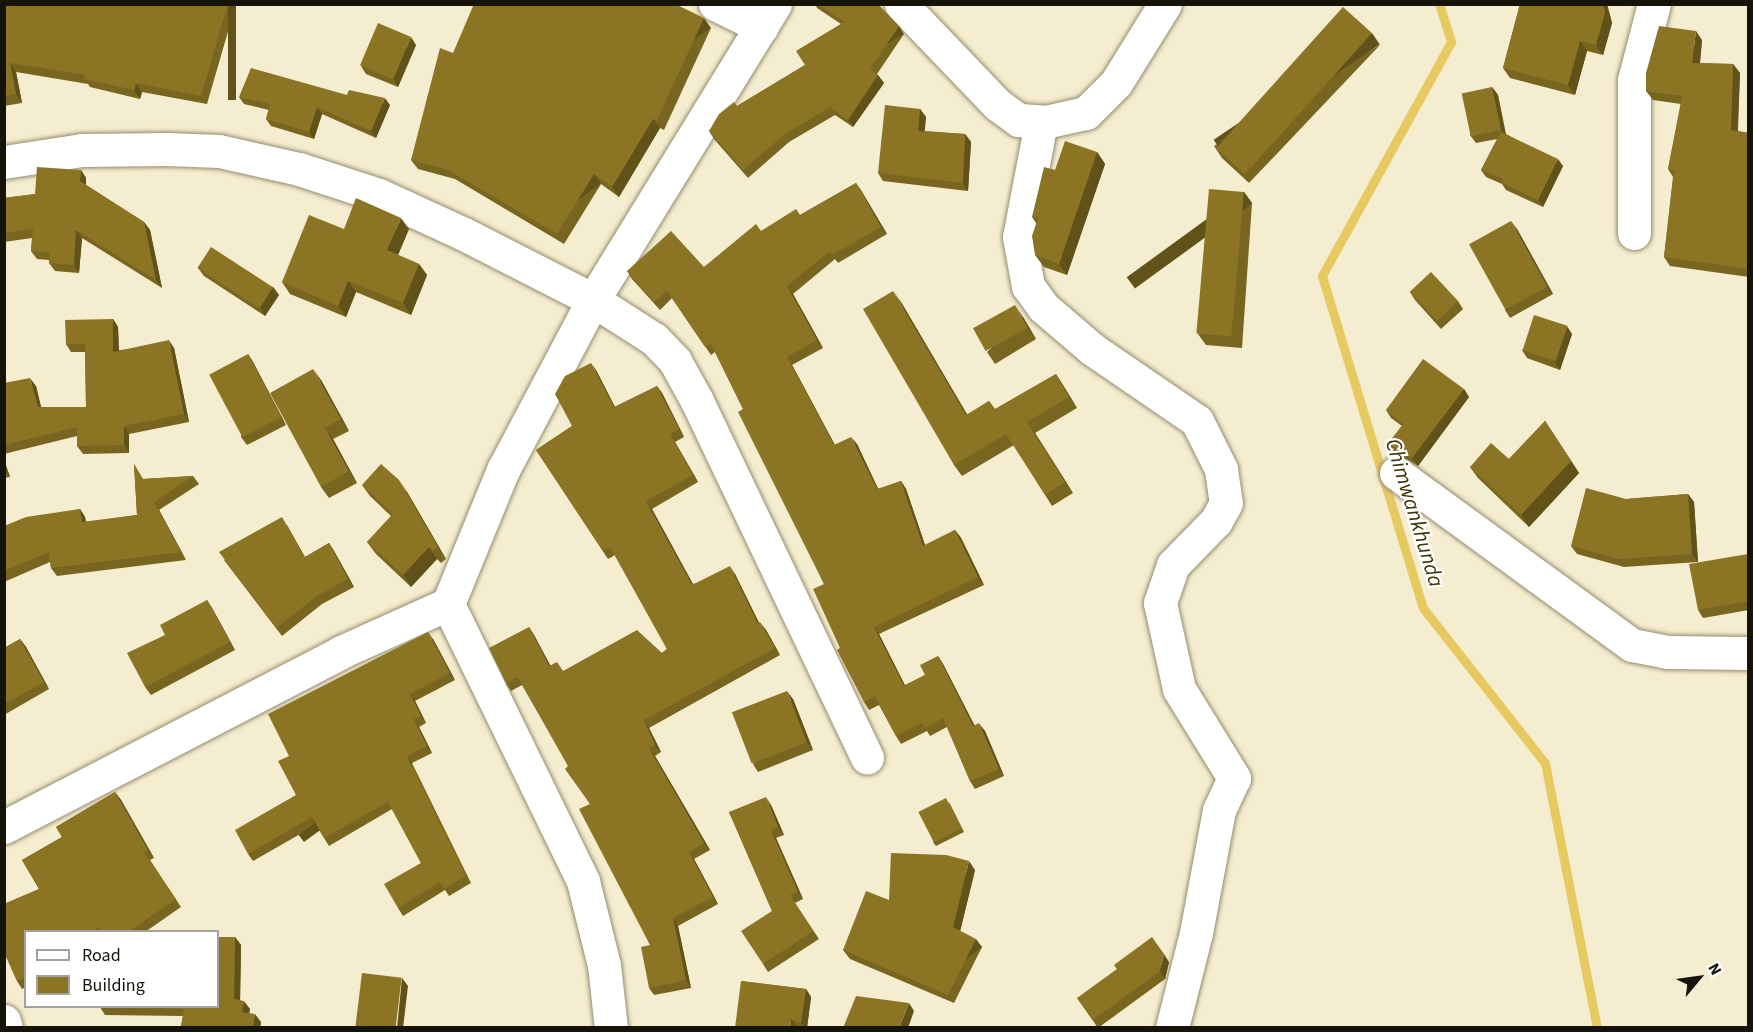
<!DOCTYPE html>
<html>
<head>
<meta charset="utf-8">
<style>
	body { margin:0 }
	#map { position:relative; width:1753px; height:1032px; overflow:hidden; background:#f5edcf; font-family:"Source Sans 3",sans-serif }
	div>[style] { position:absolute }
	[style*='--x'] { left:calc(var(--x)*1px); top:calc(var(--y)*1px); width:calc(var(--w)*1px); rotate:calc(var(--a)*1deg) }
	.stream>* { height:9px; margin:-4.5px; padding:0 4.5px; transform-origin:4.5px; border-radius:4.5px; background:#e7c962 }
	.roads { filter:drop-shadow(0 0 2px #948c70) drop-shadow(0 0 2px #948c70) }
	.minor>* { height:33px; margin:-16.5px; padding:0 16.5px; transform-origin:16.5px; border-radius:16.5px; background:#fff }
	.wall>* { inset:0; background:#78651f }
	.shaded-wall>* { inset:0; background:#615219; transform-origin:0 0 }
	.building>* { inset:0; background:#8b7524; transform-origin:0 0 }
	span { translate:-50% -50%; white-space:nowrap; text-align:center; line-height:1.15; -webkit-text-stroke:4.5px #fff; paint-order:stroke }
	.water-label { font-size:22px; color:#3f3304; font-style:italic }
	.frame { position:absolute; inset:0; border:6px solid #161309; pointer-events:none }
	.legend { position:absolute; left:24px; top:930px; width:195px; height:78px; box-sizing:border-box; background:#fff; border:2px solid #a2a19d; margin:0; padding:8px 10px; list-style:none; font-size:18px; color:#161309 }
	.legend li { display:flex; align-items:center; gap:12px; height:30px }
	.legend b { width:30px; border:2px solid #a2a19d }
	.north { position:absolute; left:1669px; top:948px; width:60px; height:60px; -webkit-text-stroke:4px #fff; paint-order:stroke; rotate:61deg; font-size:16px; font-weight:700; line-height:24px; text-align:center; color:#161309 }
	.north::after { content:''; display:block; margin:auto; width:21px; height:27px; background:#161309; clip-path:polygon(50% 0,100% 100%,50% 72%,0 100%) }
</style>
</head>
<body>
<div id="map">
	<div class="stream">
		<i style="--x:1439;--y:4;--w:40;--a:72"></i>
		<i style="--x:1451;--y:42;--w:267;--a:118.9"></i>
		<i style="--x:1322;--y:276;--w:347;--a:73.1"></i>
		<i style="--x:1423;--y:608;--w:197;--a:51.8"></i>
		<i style="--x:1545;--y:763;--w:270;--a:78.9"></i>
	</div>
	<div class="roads">
		<div class="minor">
			<i style="--x:715;--y:4;--w:52;--a:26.1"></i>
			<i style="--x:901;--y:4;--w:140;--a:46.2"></i>
			<i style="--x:998;--y:105;--w:26;--a:36"></i>
			<i style="--x:1019;--y:120;--w:26;--a:4"></i>
			<i style="--x:1045;--y:122;--w:42;--a:-12.4"></i>
			<i style="--x:1086;--y:113;--w:42;--a:-45"></i>
			<i style="--x:1116;--y:83;--w:93;--a:-58.2"></i>
			<i style="--x:1041;--y:122;--w:117;--a:100.8"></i>
			<i style="--x:1019;--y:237;--w:50;--a:79.6"></i>
			<i style="--x:1028;--y:286;--w:26;--a:54"></i>
			<i style="--x:1043;--y:307;--w:65;--a:40.6"></i>
			<i style="--x:1092;--y:349;--w:127;--a:34.4"></i>
			<i style="--x:1197;--y:421;--w:54;--a:63.4"></i>
			<i style="--x:1221;--y:469;--w:34;--a:82"></i>
			<i style="--x:1226;--y:503;--w:21;--a:119"></i>
			<i style="--x:1216;--y:521;--w:62;--a:134.3"></i>
			<i style="--x:1173;--y:565;--w:40;--a:108.9"></i>
			<i style="--x:1160;--y:603;--w:88;--a:77.5"></i>
			<i style="--x:1179;--y:689;--w:105;--a:58.3"></i>
			<i style="--x:1234;--y:778;--w:35;--a:115"></i>
			<i style="--x:1219;--y:810;--w:125;--a:100.6"></i>
			<i style="--x:1196;--y:933;--w:98;--a:104.2"></i>
			<i style="--x:4;--y:162;--w:79;--a:-8.7"></i>
			<i style="--x:82;--y:150;--w:85;--a:-0.7"></i>
			<i style="--x:167;--y:149;--w:52;--a:2.2"></i>
			<i style="--x:219;--y:151;--w:82;--a:12.7"></i>
			<i style="--x:299;--y:169;--w:84;--a:18"></i>
			<i style="--x:379;--y:195;--w:94;--a:24.6"></i>
			<i style="--x:464;--y:234;--w:145;--a:27.1"></i>
			<i style="--x:593;--y:300;--w:72;--a:32.6"></i>
			<i style="--x:654;--y:339;--w:30;--a:46"></i>
			<i style="--x:675;--y:361;--w:46;--a:61.2"></i>
			<i style="--x:697;--y:401;--w:395;--a:64.5"></i>
			<i style="--x:1634;--y:233;--w:153;--a:-90"></i>
			<i style="--x:1634;--y:80;--w:79;--a:-75.3"></i>
			<i style="--x:1396;--y:473;--w:292;--a:36.1"></i>
			<i style="--x:1632;--y:645;--w:36;--a:11"></i>
			<i style="--x:1667;--y:652;--w:81;--a:0.7"></i>
			<i style="--x:448;--y:604;--w:308;--a:64"></i>
			<i style="--x:583;--y:881;--w:87;--a:76"></i>
			<i style="--x:604;--y:965;--w:63;--a:83.7"></i>
			<i style="--x:4;--y:827;--w:380;--a:-27.4"></i>
			<i style="--x:341;--y:652;--w:117;--a:-24.2"></i>
			<i style="--x:448;--y:604;--w:145;--a:-67.7"></i>
			<i style="--x:503;--y:470;--w:192;--a:-62.1"></i>
			<i style="--x:593;--y:300;--w:347;--a:-58.4"></i>
			<i style="--x:4;--y:1021;--w:7;--a:74"></i>
		</div>
	</div>
	<div class="wall">
		<i style="clip-path:polygon(4px 4px,236px 4px,207px 104px,142px 92px,140px 99px,90px 87px,88px 84px,16px 72px,22px 103px,4px 106px)"></i>
		<i style="clip-path:polygon(815px 4px,818px 4px,904px 34px,877px 74px,884px 83px,853px 127px,835px 115px,789px 142px,748px 178px,714px 139px,709px 131px,737px 106px,805px 65px,841px 24px,817px 8px)"></i>
		<i style="clip-path:polygon(1520px 4px,1607px 4px,1612px 23px,1603px 55px,1587px 51px,1575px 95px,1510px 78px,1503px 68px)"></i>
		<i style="clip-path:polygon(711px 28px,664px 130px,660px 128px,619px 197px,601px 184px,564px 244px,455px 179px,418px 169px,411px 160px,453px 53px)"></i>
		<i style="clip-path:polygon(1702px 40px,1700px 63px,1733px 64px,1740px 73px,1738px 131px,1749px 133px,1749px 277px,1670px 266px,1664px 257px,1673px 177px,1668px 169px,1681px 104px,1653px 100px,1646px 91px)"></i>
		<i style="clip-path:polygon(416px 45px,398px 87px,366px 74px,361px 66px)"></i>
		<i style="clip-path:polygon(1380px 45px,1249px 183px,1222px 158px,1214px 146px)"></i>
		<i style="clip-path:polygon(1492px 87px,1498px 95px,1506px 134px,1563px 166px,1543px 207px,1506px 190px,1502px 184px,1486px 177px,1481px 170px,1497px 139px,1476px 143px,1470px 135px)"></i>
		<i style="clip-path:polygon(347px 95px,390px 105px,376px 138px,322px 114px,314px 139px,271px 126px,266px 119px,269px 110px,244px 104px,239px 97px)"></i>
		<i style="clip-path:polygon(920px 109px,926px 117px,924px 131px,965px 134px,971px 142px,968px 191px,883px 181px,878px 173px)"></i>
		<i style="clip-path:polygon(1097px 152px,1105px 164px,1067px 275px,1044px 267px,1035px 255px,1036px 223px,1032px 217px)"></i>
		<i style="clip-path:polygon(81px 170px,86px 178px,86px 185px,144px 222px,150px 230px,162px 288px,82px 238px,79px 273px,55px 271px,49px 263px,49px 260px,37px 259px,31px 251px,32px 238px,4px 242px,4px 198px,35px 194px)"></i>
		<i style="clip-path:polygon(856px 183px,887px 234px,838px 263px,835px 259px,793px 294px,823px 348px,792px 365px,835px 445px,857px 444px,878px 489px,901px 481px,906px 489px,925px 545px,955px 530px,961px 538px,984px 585px,879px 634px,905px 685px,925px 675px,938px 656px,943px 664px,974px 725px,985px 731px,1004px 776px,975px 789px,970px 781px,947px 727px,930px 736px,927px 731px,901px 744px,896px 736px,879px 705px,869px 710px,864px 702px,840px 648px,824px 584px,743px 409px,715px 352px,711px 355px,672px 298px,660px 310px,632px 279px,627px 271px,704px 267px,761px 231px,800px 215px)"></i>
		<i style="clip-path:polygon(1244px 192px,1252px 203px,1242px 348px,1206px 345px,1198px 334px)"></i>
		<i style="clip-path:polygon(344px 229px,409px 229px,398px 255px,419px 264px,427px 275px,411px 315px,356px 292px,346px 317px,290px 294px,282px 282px)"></i>
		<i style="clip-path:polygon(1517px 229px,1553px 294px,1510px 318px,1505px 310px)"></i>
		<i style="clip-path:polygon(198px 268px,273px 287px,279px 295px,265px 316px,204px 276px)"></i>
		<i style="clip-path:polygon(1410px 292px,1458px 301px,1463px 309px,1441px 329px,1415px 300px)"></i>
		<i style="clip-path:polygon(901px 302px,967px 415px,989px 401px,995px 409px,1056px 374px,1077px 408px,1035px 433px,1073px 493px,1052px 506px,1014px 445px,962px 476px,954px 465px)"></i>
		<i style="clip-path:polygon(1023px 317px,1036px 339px,995px 364px,987px 352px)"></i>
		<i style="clip-path:polygon(113px 319px,118px 327px,119px 350px,174px 348px,189px 422px,129px 434px,129px 453px,83px 454px,77px 446px,77px 436px,4px 454px,4px 388px,36px 386px,41px 407px,86px 407px,85px 352px,71px 352px,66px 344px)"></i>
		<i style="clip-path:polygon(1572px 334px,1560px 370px,1527px 358px,1522px 350px)"></i>
		<i style="clip-path:polygon(248px 354px,253px 362px,286px 425px,247px 445px,241px 437px)"></i>
		<i style="clip-path:polygon(596px 370px,615px 407px,657px 386px,662px 393px,684px 437px,675px 442px,698px 482px,652px 509px,693px 584px,735px 574px,759px 623px,766px 630px,780px 655px,649px 728px,661px 752px,655px 756px,710px 850px,694px 859px,718px 904px,678px 926px,691px 988px,654px 995px,649px 988px,650px 945px,590px 804px,522px 685px,511px 691px,506px 683px,529px 627px,534px 635px,550px 666px,564px 671px,662px 653px,667px 649px,615px 555px,608px 559px,536px 450px,572px 426px)"></i>
		<i style="clip-path:polygon(321px 380px,349px 431px,333px 439px,357px 483px,329px 498px,321px 487px)"></i>
		<i style="clip-path:polygon(1464px 389px,1469px 397px,1418px 466px,1394px 452px,1388px 444px,1402px 426px,1391px 418px,1386px 410px)"></i>
		<i style="clip-path:polygon(1545px 421px,1579px 473px,1529px 527px,1478px 478px,1470px 467px,1509px 459px)"></i>
		<i style="clip-path:polygon(4px 460px,10px 477px,4px 478px)"></i>
		<i style="clip-path:polygon(134px 464px,143px 479px,193px 476px,199px 484px,159px 510px,186px 560px,57px 576px,51px 568px,50px 562px,4px 582px,4px 526px,80px 509px,85px 517px,86px 522px,137px 515px)"></i>
		<i style="clip-path:polygon(362px 485px,407px 492px,446px 559px,441px 563px,437px 559px,411px 587px,376px 554px,367px 542px,391px 516px,370px 496px)"></i>
		<i style="clip-path:polygon(1688px 494px,1694px 502px,1698px 562px,1624px 567px,1577px 554px,1571px 546px,1626px 499px)"></i>
		<i style="clip-path:polygon(287px 525px,305px 557px,329px 543px,334px 551px,354px 587px,322px 604px,282px 636px,224px 560px)"></i>
		<i style="clip-path:polygon(1749px 554px,1749px 610px,1703px 618px,1698px 610px)"></i>
		<i style="clip-path:polygon(207px 600px,212px 608px,235px 650px,151px 695px,145px 687px,165px 635px)"></i>
		<i style="clip-path:polygon(20px 639px,26px 647px,49px 689px,4px 715px,4px 648px)"></i>
		<i style="clip-path:polygon(433px 639px,455px 680px,415px 701px,426px 723px,419px 727px,432px 753px,412px 763px,471px 883px,449px 896px,445px 890px,403px 916px,398px 908px,421px 863px,392px 809px,329px 846px,316px 825px,253px 861px,248px 854px,296px 795px,289px 756px)"></i>
		<i style="clip-path:polygon(793px 699px,813px 750px,758px 772px,753px 764px)"></i>
		<i style="clip-path:polygon(115px 792px,121px 800px,154px 858px,150px 860px,181px 907px,145px 932px,26px 932px,26px 987px,22px 989px,17px 981px,4px 952px,4px 904px,39px 889px,22px 860px,62px 837px,56px 827px)"></i>
		<i style="clip-path:polygon(949px 802px,964px 832px,936px 846px,933px 842px)"></i>
		<i style="clip-path:polygon(771px 805px,784px 835px,776px 838px,803px 899px,795px 903px,819px 939px,768px 972px,763px 964px,772px 911px,729px 812px)"></i>
		<i style="clip-path:polygon(975px 870px,960px 931px,982px 947px,954px 1003px,850px 959px,843px 950px,889px 900px)"></i>
		<i style="clip-path:polygon(235px 937px,241px 945px,240px 1000px,250px 1009px,249px 1013px,261px 1022px,260px 1028px,182px 1028px,181px 1026px,183px 1016px,105px 1015px,100px 1007px,218px 1006px)"></i>
		<i style="clip-path:polygon(1169px 962px,1165px 979px,1098px 1028px,1077px 998px)"></i>
		<i style="clip-path:polygon(741px 981px,806px 989px,811px 997px,807px 1028px,797px 1027px)"></i>
	</div>
	<div class="shaded-wall">
		<i style="left:228px;top:4px;width:8px;height:96px"></i>
		<i style="clip-path:polygon(1603px 4px,1607px 4px,1612px 23px,1603px 55px,1596px 45px)"></i>
		<i style="left:704px;top:18px;width:12px;height:112px;rotate:55deg"></i>
		<i style="left:899px;top:26px;width:9px;height:52px;rotate:58deg"></i>
		<i style="clip-path:polygon(1696px 31px,1702px 40px,1699px 72px,1692px 63px)"></i>
		<i style="left:1372px;top:33px;width:14px;height:191px;rotate:56deg"></i>
		<i style="clip-path:polygon(411px 37px,416px 45px,398px 87px,393px 79px)"></i>
		<i style="clip-path:polygon(1580px 41px,1587px 51px,1575px 95px,1568px 85px)"></i>
		<i style="clip-path:polygon(10px 63px,16px 72px,22px 103px,16px 94px)"></i>
		<i style="clip-path:polygon(1733px 64px,1740px 73px,1737px 139px,1731px 130px)"></i>
		<i style="clip-path:polygon(878px 75px,884px 83px,853px 127px,848px 120px)"></i>
		<i style="clip-path:polygon(136px 83px,142px 92px,140px 99px,134px 90px)"></i>
		<i style="clip-path:polygon(1492px 87px,1498px 95px,1506px 137px,1501px 130px)"></i>
		<i style="clip-path:polygon(385px 98px,390px 105px,376px 138px,371px 131px)"></i>
		<i style="clip-path:polygon(317px 107px,322px 114px,314px 139px,309px 132px)"></i>
		<i style="clip-path:polygon(920px 109px,926px 117px,924px 139px,918px 131px)"></i>
		<i style="clip-path:polygon(653px 119px,660px 128px,619px 197px,612px 187px)"></i>
		<i style="clip-path:polygon(965px 134px,971px 142px,968px 191px,963px 183px)"></i>
		<i style="clip-path:polygon(1097px 152px,1105px 164px,1067px 275px,1059px 264px)"></i>
		<i style="clip-path:polygon(1558px 159px,1563px 166px,1543px 207px,1538px 200px)"></i>
		<i style="clip-path:polygon(81px 170px,86px 178px,86px 189px,80px 181px)"></i>
		<i style="left:594px;top:174px;width:12px;height:70px;rotate:55deg"></i>
		<i style="clip-path:polygon(856px 183px,861px 190px,887px 234px,881px 227px)"></i>
		<i style="left:1244px;top:192px;width:14px;height:145px;rotate:54deg"></i>
		<i style="clip-path:polygon(401px 218px,409px 229px,395px 262px,387px 250px)"></i>
		<i style="clip-path:polygon(1511px 221px,1517px 229px,1553px 294px,1547px 287px)"></i>
		<i style="clip-path:polygon(144px 222px,150px 230px,162px 288px,156px 280px)"></i>
		<i style="clip-path:polygon(76px 230px,82px 238px,79px 273px,74px 265px)"></i>
		<i style="clip-path:polygon(419px 264px,427px 275px,411px 315px,403px 303px)"></i>
		<i style="clip-path:polygon(348px 281px,356px 292px,346px 317px,338px 306px)"></i>
		<i style="clip-path:polygon(787px 286px,793px 294px,823px 348px,817px 340px)"></i>
		<i style="clip-path:polygon(273px 287px,279px 295px,265px 316px,260px 308px)"></i>
		<i style="clip-path:polygon(893px 291px,901px 302px,974px 426px,966px 415px)"></i>
		<i style="clip-path:polygon(1015px 305px,1023px 317px,1036px 339px,1028px 328px)"></i>
		<i style="clip-path:polygon(113px 319px,118px 327px,119px 359px,113px 352px)"></i>
		<i style="clip-path:polygon(1567px 326px,1572px 334px,1560px 370px,1555px 362px)"></i>
		<i style="clip-path:polygon(169px 340px,174px 348px,189px 422px,184px 414px)"></i>
		<i style="clip-path:polygon(248px 354px,253px 362px,286px 425px,281px 417px)"></i>
		<i style="clip-path:polygon(787px 357px,792px 365px,839px 453px,834px 445px)"></i>
		<i style="clip-path:polygon(591px 363px,596px 370px,619px 415px,614px 407px)"></i>
		<i style="clip-path:polygon(313px 369px,321px 380px,349px 431px,341px 419px)"></i>
		<i style="clip-path:polygon(1056px 374px,1063px 385px,1077px 408px,1069px 397px)"></i>
		<i style="clip-path:polygon(30px 378px,36px 386px,43px 415px,38px 407px)"></i>
		<i style="clip-path:polygon(657px 386px,662px 393px,684px 437px,679px 429px)"></i>
		<i style="clip-path:polygon(1464px 389px,1469px 397px,1418px 466px,1412px 458px)"></i>
		<i style="clip-path:polygon(1545px 421px,1579px 473px,1529px 527px,1521px 515px)"></i>
		<i style="clip-path:polygon(1027px 422px,1035px 433px,1073px 493px,1065px 482px)"></i>
		<i style="clip-path:polygon(124px 426px,129px 434px,129px 453px,124px 445px)"></i>
		<i style="clip-path:polygon(325px 428px,333px 439px,357px 483px,349px 471px)"></i>
		<i style="clip-path:polygon(670px 434px,675px 442px,698px 482px,693px 475px)"></i>
		<i style="clip-path:polygon(851px 437px,857px 444px,882px 497px,877px 489px)"></i>
		<i style="clip-path:polygon(4px 460px,10px 477px,4px 469px)"></i>
		<i style="clip-path:polygon(399px 480px,407px 492px,446px 559px,438px 547px)"></i>
		<i style="clip-path:polygon(901px 481px,906px 489px,928px 554px,923px 546px)"></i>
		<i style="clip-path:polygon(1688px 494px,1694px 502px,1698px 562px,1692px 554px)"></i>
		<i style="clip-path:polygon(646px 501px,652px 509px,697px 592px,692px 585px)"></i>
		<i style="clip-path:polygon(154px 502px,159px 510px,186px 560px,181px 552px)"></i>
		<i style="clip-path:polygon(80px 509px,85px 517px,87px 530px,82px 522px)"></i>
		<i style="clip-path:polygon(955px 530px,961px 538px,984px 585px,978px 577px)"></i>
		<i style="clip-path:polygon(329px 543px,334px 551px,354px 587px,348px 579px)"></i>
		<i style="clip-path:polygon(429px 547px,437px 559px,411px 587px,403px 575px)"></i>
		<i style="clip-path:polygon(730px 566px,735px 574px,763px 631px,758px 624px)"></i>
		<i style="clip-path:polygon(207px 600px,212px 608px,235px 650px,230px 642px)"></i>
		<i style="clip-path:polygon(760px 622px,766px 630px,780px 655px,775px 648px)"></i>
		<i style="clip-path:polygon(529px 627px,534px 635px,555px 674px,549px 666px)"></i>
		<i style="clip-path:polygon(874px 627px,879px 634px,909px 694px,904px 686px)"></i>
		<i style="clip-path:polygon(428px 632px,433px 639px,455px 680px,450px 673px)"></i>
		<i style="clip-path:polygon(20px 639px,26px 647px,49px 689px,44px 682px)"></i>
		<i style="clip-path:polygon(938px 656px,943px 664px,979px 734px,973px 726px)"></i>
		<i style="clip-path:polygon(787px 691px,793px 699px,813px 750px,807px 742px)"></i>
		<i style="clip-path:polygon(410px 694px,415px 701px,426px 723px,421px 716px)"></i>
		<i style="clip-path:polygon(414px 719px,419px 727px,432px 753px,427px 746px)"></i>
		<i style="clip-path:polygon(644px 720px,649px 728px,661px 752px,655px 745px)"></i>
		<i style="clip-path:polygon(979px 723px,985px 731px,1004px 776px,999px 769px)"></i>
		<i style="clip-path:polygon(649px 748px,655px 756px,710px 850px,704px 843px)"></i>
		<i style="left:407px;top:756px;width:9px;height:134px;rotate:54deg"></i>
		<i style="clip-path:polygon(115px 792px,121px 800px,154px 858px,148px 850px)"></i>
		<i style="clip-path:polygon(766px 797px,771px 805px,784px 835px,778px 827px)"></i>
		<i style="clip-path:polygon(771px 830px,776px 838px,803px 899px,798px 892px)"></i>
		<i style="clip-path:polygon(689px 852px,694px 859px,718px 904px,713px 897px)"></i>
		<i style="clip-path:polygon(969px 861px,975px 870px,959px 936px,953px 927px)"></i>
		<i style="clip-path:polygon(673px 918px,678px 926px,691px 988px,686px 980px)"></i>
		<i style="clip-path:polygon(235px 937px,241px 945px,240px 1007px,234px 999px)"></i>
		<i style="left:976px;top:939px;width:10px;height:63px;rotate:53deg"></i>
		<i style="clip-path:polygon(1164px 954px,1169px 962px,1165px 979px,1160px 971px)"></i>
		<i style="clip-path:polygon(402px 978px,408px 986px,403px 1028px,397px 1028px)"></i>
		<i style="clip-path:polygon(806px 989px,811px 997px,807px 1028px,805px 1028px,801px 1023px)"></i>
		<i style="clip-path:polygon(244px 1001px,250px 1009px,248px 1020px,242px 1012px)"></i>
		<i style="clip-path:polygon(909px 1003px,914px 1011px,908px 1028px,899px 1028px)"></i>
		<i style="clip-path:polygon(255px 1014px,261px 1022px,260px 1028px,253px 1028px)"></i>
		<i style="clip-path:polygon(791px 1019px,797px 1027px,797px 1028px,790px 1028px)"></i>
	</div>
	<div class="building">
		<i style="clip-path:polygon(4px 4px,228px 4px,201px 96px,136px 83px,134px 90px,84px 79px,85px 75px,10px 63px,16px 94px,4px 96px)"></i>
		<i style="clip-path:polygon(474px 4px,675px 4px,704px 18px,657px 120px,653px 119px,612px 187px,594px 174px,557px 234px,448px 170px,411px 160px,440px 48px,453px 53px)"></i>
		<i style="clip-path:polygon(818px 4px,878px 4px,899px 26px,870px 69px,878px 75px,848px 120px,830px 107px,784px 135px,743px 170px,709px 131px,719px 114px,734px 102px,737px 106px,805px 65px,796px 51px,844px 22px)"></i>
		<i style="clip-path:polygon(1520px 4px,1603px 4px,1605px 13px,1596px 45px,1580px 41px,1568px 85px,1503px 68px)"></i>
		<i style="left:1343px;top:7px;width:39px;height:190px;rotate:42deg"></i>
		<i style="left:378px;top:23px;width:36px;height:46px;rotate:23deg"></i>
		<i style="clip-path:polygon(1659px 26px,1696px 31px,1692px 63px,1733px 64px,1731px 130px,1749px 133px,1749px 269px,1664px 257px,1674px 171px,1668px 169px,1682px 96px,1646px 91px,1646px 73px)"></i>
		<i style="clip-path:polygon(251px 68px,347px 95px,349px 90px,385px 98px,371px 131px,317px 107px,309px 132px,266px 119px,270px 104px,239px 97px)"></i>
		<i style="left:1492px;top:87px;width:44px;height:31px;rotate:78deg"></i>
		<i style="clip-path:polygon(885px 105px,920px 109px,918px 131px,965px 134px,963px 183px,878px 173px)"></i>
		<i style="clip-path:polygon(1501px 132px,1558px 159px,1538px 200px,1502px 183px,1503px 179px,1481px 170px)"></i>
		<i style="clip-path:polygon(1065px 141px,1097px 152px,1059px 264px,1035px 255px,1032px 236px,1038px 218px,1032px 217px,1044px 167px,1055px 170px)"></i>
		<i style="clip-path:polygon(37px 167px,81px 170px,80px 181px,144px 222px,156px 280px,76px 230px,74px 265px,49px 263px,50px 253px,31px 251px,33px 229px,4px 233px,4px 198px,35px 194px)"></i>
		<i style="clip-path:polygon(856px 183px,881px 227px,832px 255px,830px 251px,787px 286px,817px 340px,787px 357px,834px 445px,851px 437px,877px 489px,901px 481px,923px 546px,955px 530px,978px 577px,874px 627px,904px 686px,925px 675px,920px 665px,938px 656px,973px 726px,979px 723px,999px 769px,970px 781px,943px 718px,925px 728px,922px 723px,896px 736px,875px 696px,864px 702px,837px 650px,840px 648px,813px 589px,824px 584px,738px 412px,743px 409px,711px 344px,705px 347px,667px 291px,654px 302px,627px 271px,671px 231px,704px 267px,756px 224px,761px 231px,796px 209px,800px 215px)"></i>
		<i style="left:1209px;top:189px;width:35px;height:145px;rotate:5deg"></i>
		<i style="clip-path:polygon(356px 198px,401px 218px,387px 250px,419px 264px,403px 303px,348px 281px,338px 306px,282px 282px,309px 215px,344px 229px)"></i>
		<i style="left:1511px;top:221px;width:75px;height:48px;rotate:61deg"></i>
		<i style="left:211px;top:247px;width:74px;height:25px;rotate:33deg"></i>
		<i style="left:1431px;top:272px;width:40px;height:29px;rotate:47deg"></i>
		<i style="clip-path:polygon(893px 291px,966px 415px,989px 401px,994px 410px,1056px 374px,1069px 397px,1027px 422px,1065px 482px,1045px 495px,1006px 434px,954px 465px,863px 309px)"></i>
		<i style="left:1015px;top:305px;width:26px;height:48px;rotate:61deg"></i>
		<i style="left:1534px;top:315px;width:35px;height:37px;rotate:18deg"></i>
		<i style="clip-path:polygon(113px 319px,113px 352px,169px 340px,184px 414px,124px 426px,124px 445px,77px 446px,77px 427px,4px 445px,4px 388px,6px 388px,4px 383px,30px 378px,38px 407px,86px 407px,85px 344px,66px 344px,65px 320px)"></i>
		<i style="left:248px;top:354px;width:71px;height:44px;rotate:62deg"></i>
		<i style="clip-path:polygon(1423px 359px,1464px 389px,1412px 458px,1388px 444px,1403px 424px,1386px 410px)"></i>
		<i style="clip-path:polygon(591px 363px,614px 407px,657px 386px,679px 429px,670px 434px,693px 475px,646px 501px,692px 585px,730px 566px,758px 624px,760px 622px,775px 648px,644px 720px,655px 745px,649px 748px,704px 843px,689px 852px,713px 897px,673px 918px,686px 980px,649px 988px,641px 947px,650px 945px,579px 809px,590px 804px,565px 769px,568px 766px,518px 677px,506px 683px,489px 648px,529px 627px,549px 666px,557px 662px,563px 671px,637px 630px,662px 653px,667px 649px,610px 547px,603px 551px,536px 450px,572px 426px,555px 394px,565px 376px)"></i>
		<i style="clip-path:polygon(313px 369px,341px 419px,325px 428px,349px 471px,321px 487px,270px 393px)"></i>
		<i style="clip-path:polygon(1545px 421px,1571px 461px,1521px 515px,1470px 467px,1491px 443px,1509px 459px)"></i>
		<i style="clip-path:polygon(134px 464px,142px 479px,193px 476px,154px 502px,181px 552px,51px 568px,49px 552px,4px 571px,4px 526px,26px 517px,80px 509px,82px 522px,137px 515px)"></i>
		<i style="clip-path:polygon(381px 464px,399px 480px,438px 547px,433px 551px,429px 547px,403px 575px,367px 542px,393px 514px,362px 485px)"></i>
		<i style="clip-path:polygon(1586px 488px,1626px 499px,1688px 494px,1692px 554px,1619px 559px,1571px 546px)"></i>
		<i style="clip-path:polygon(282px 517px,305px 557px,329px 543px,348px 579px,317px 596px,276px 628px,219px 552px)"></i>
		<i style="clip-path:polygon(1748px 554px,1749px 601px,1698px 610px,1689px 564px)"></i>
		<i style="clip-path:polygon(207px 600px,230px 642px,145px 687px,127px 653px,165px 635px,160px 625px)"></i>
		<i style="clip-path:polygon(428px 632px,450px 673px,410px 694px,421px 716px,414px 719px,427px 746px,407px 756px,466px 876px,444px 889px,440px 882px,398px 908px,384px 884px,421px 863px,388px 802px,324px 838px,312px 817px,248px 854px,235px 830px,296px 795px,278px 761px,289px 756px,268px 714px)"></i>
		<i style="clip-path:polygon(20px 639px,44px 682px,4px 704px,4px 648px)"></i>
		<i style="left:787px;top:691px;width:55px;height:59px;rotate:69deg"></i>
		<i style="clip-path:polygon(115px 792px,148px 850px,144px 853px,176px 899px,128px 932px,100px 932px,100px 927px,91px 932px,26px 932px,26px 977px,17px 981px,4px 952px,4px 904px,39px 889px,22px 860px,62px 837px,56px 827px)"></i>
		<i style="clip-path:polygon(766px 797px,778px 827px,771px 830px,798px 892px,790px 895px,813px 931px,763px 964px,741px 931px,772px 911px,729px 812px)"></i>
		<i style="left:946px;top:798px;width:34px;height:31px;rotate:63deg"></i>
		<i style="clip-path:polygon(891px 853px,946px 855px,969px 861px,953px 927px,976px 939px,948px 995px,843px 950px,866px 891px,889px 900px)"></i>
		<i style="clip-path:polygon(218px 937px,235px 937px,234px 999px,244px 1001px,242px 1012px,255px 1014px,253px 1028px,189px 1028px,181px 1026px,184px 1009px,100px 1007px,218px 1006px)"></i>
		<i style="clip-path:polygon(1152px 937px,1164px 954px,1160px 971px,1093px 1020px,1077px 998px,1117px 969px,1114px 965px)"></i>
		<i style="left:362px;top:973px;width:40px;height:55px;rotate:7deg"></i>
		<i style="clip-path:polygon(741px 981px,806px 989px,801px 1023px,791px 1019px,790px 1028px,735px 1028px)"></i>
		<i style="clip-path:polygon(856px 996px,909px 1003px,899px 1028px,843px 1028px)"></i>
	</div>
	<div class="water-label">
		<span style="left:1414px;top:513px;rotate:73deg">Chimwankhunda</span>
	</div>
	<div class="frame"></div>
	<ul class="legend">
	<li><b style="height:8px;background:#fff"></b>Road</li>
	<li><b style="height:16px;background:#8b7524"></b>Building</li>
	</ul>
	<div class="north">N</div>
</div>
</body>
</html>
